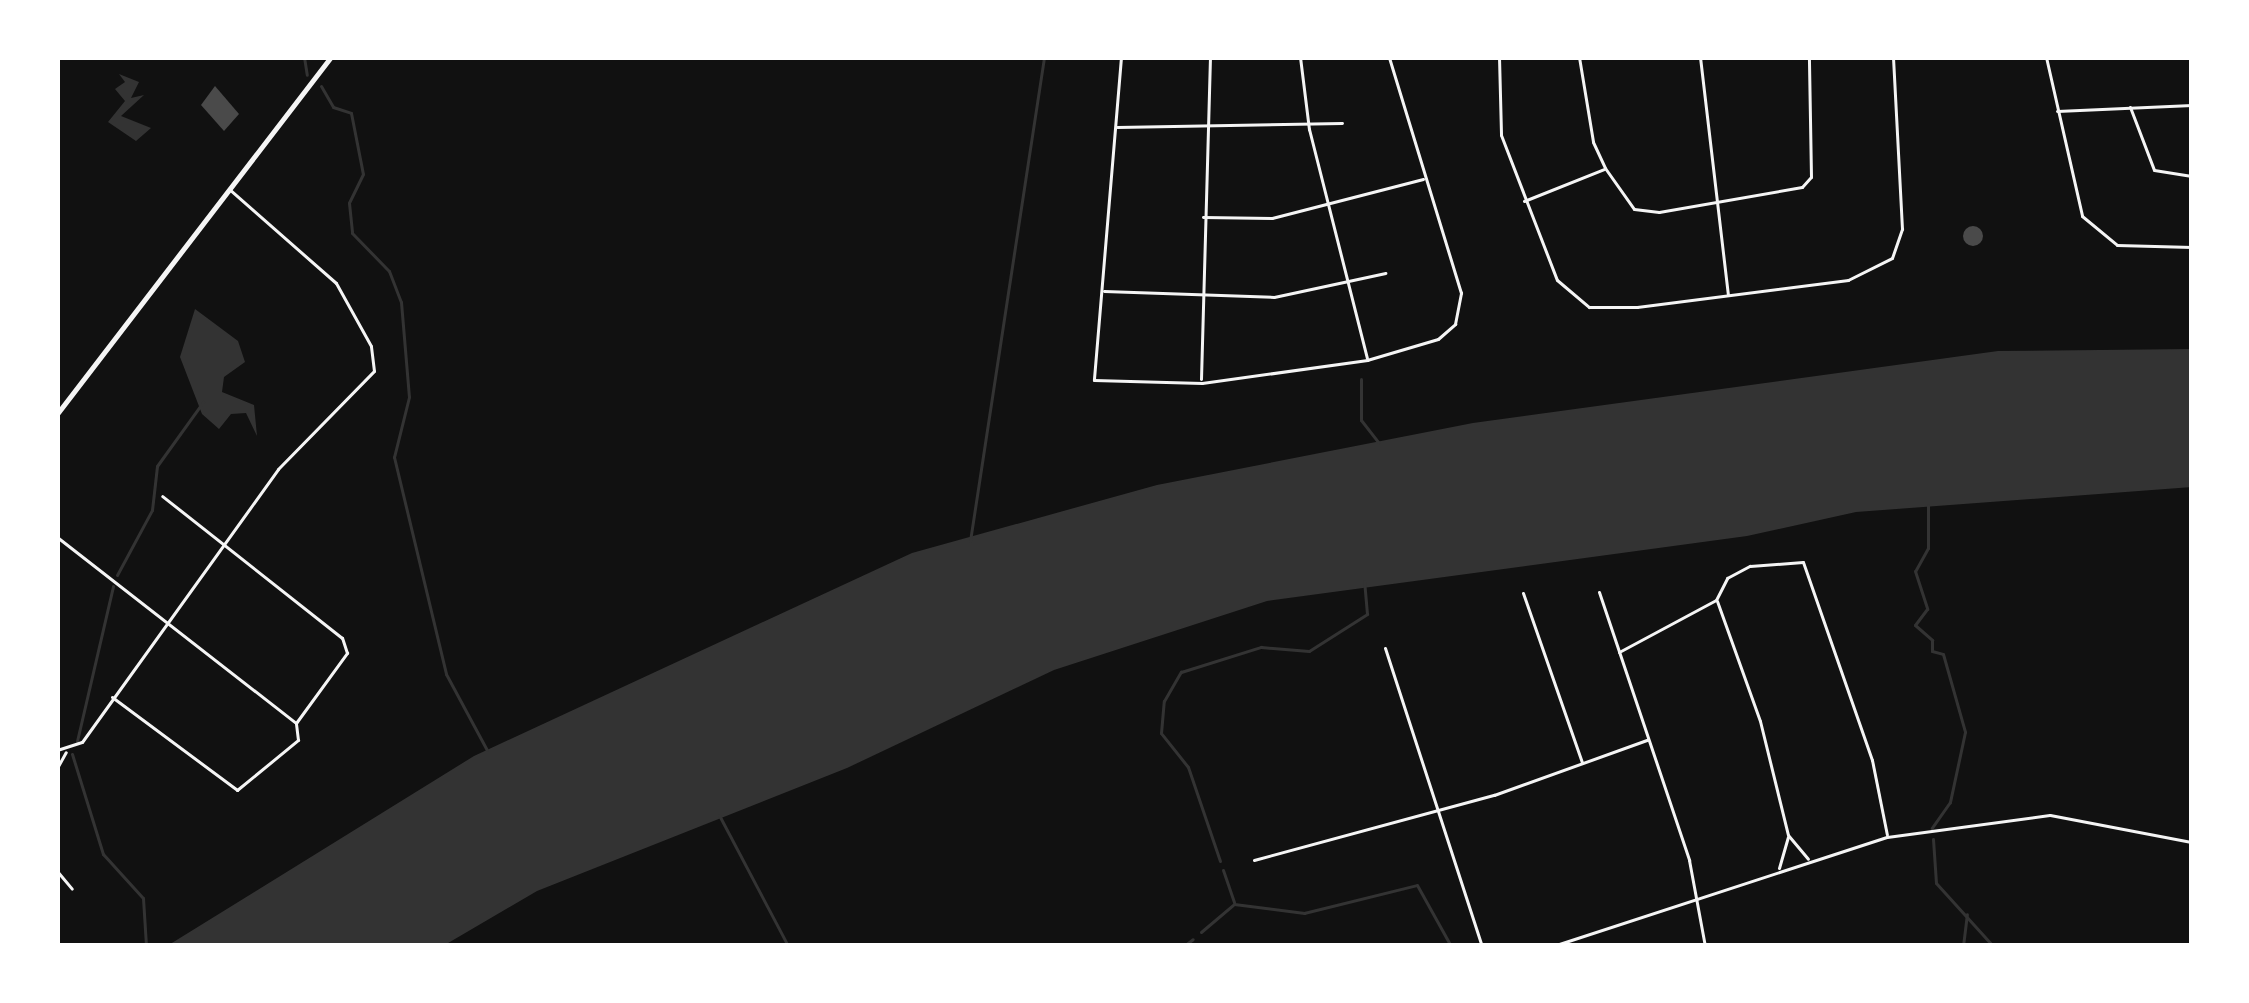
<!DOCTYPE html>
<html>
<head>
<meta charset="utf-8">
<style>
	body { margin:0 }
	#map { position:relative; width:2249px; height:1003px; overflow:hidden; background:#111; font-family:"Open Sans",sans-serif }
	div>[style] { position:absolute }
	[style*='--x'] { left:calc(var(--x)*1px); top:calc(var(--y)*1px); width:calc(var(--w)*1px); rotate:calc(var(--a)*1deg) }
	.water>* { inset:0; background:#333 }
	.stream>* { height:3px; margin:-1.5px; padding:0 1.5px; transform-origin:1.5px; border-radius:1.5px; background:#333 }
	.building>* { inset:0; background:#4a4a4a }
	.round { border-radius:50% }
	.minor>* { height:3px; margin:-1.5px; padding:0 1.5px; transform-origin:1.5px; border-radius:1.5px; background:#f5f5f5 }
	.secondary>* { height:4.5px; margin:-2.25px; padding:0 2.25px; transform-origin:2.25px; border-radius:2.25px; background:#f5f5f5 }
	span { translate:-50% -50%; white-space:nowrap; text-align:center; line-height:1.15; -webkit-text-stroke:12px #fff; paint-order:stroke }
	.frame { position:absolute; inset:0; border:60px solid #fff; pointer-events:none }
</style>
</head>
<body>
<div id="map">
	<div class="water">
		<i style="clip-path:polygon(119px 74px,139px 82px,131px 98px,144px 95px,121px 116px,151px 128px,136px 141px,108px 122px,125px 101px,115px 89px,125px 82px)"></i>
		<i style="clip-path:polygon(195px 309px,238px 341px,245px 362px,224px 377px,222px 392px,254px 405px,257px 436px,246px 413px,231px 414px,219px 429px,202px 414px,180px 357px)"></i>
		<i style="clip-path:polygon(2192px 349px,2192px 487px,1856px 512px,1747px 536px,1267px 601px,1054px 670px,847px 768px,537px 891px,443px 946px,167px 946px,474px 756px,912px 553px,1157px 485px,1473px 423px,1998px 351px)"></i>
	</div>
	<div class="stream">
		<i style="--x:304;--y:57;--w:18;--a:81"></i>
		<i style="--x:321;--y:86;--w:24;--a:60"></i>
		<i style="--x:333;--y:107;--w:19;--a:18"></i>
		<i style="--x:351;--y:113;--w:62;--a:78.9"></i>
		<i style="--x:363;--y:174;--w:32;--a:116"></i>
		<i style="--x:349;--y:203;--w:30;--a:84"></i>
		<i style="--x:352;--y:233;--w:53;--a:45.8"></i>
		<i style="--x:389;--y:271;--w:33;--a:69"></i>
		<i style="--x:401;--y:302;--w:95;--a:85.2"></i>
		<i style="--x:409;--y:397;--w:62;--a:104"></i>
		<i style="--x:394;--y:457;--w:223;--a:76.5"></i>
		<i style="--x:446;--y:674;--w:86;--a:61.7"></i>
		<i style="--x:1361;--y:379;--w:41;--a:90"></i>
		<i style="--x:1361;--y:420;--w:28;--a:52"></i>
		<i style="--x:1928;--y:505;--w:43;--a:90"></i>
		<i style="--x:1928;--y:548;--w:26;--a:119"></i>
		<i style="--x:1915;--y:571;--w:40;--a:72"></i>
		<i style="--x:1927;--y:609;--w:20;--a:127"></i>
		<i style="--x:1915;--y:625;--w:23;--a:41"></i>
		<i style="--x:1932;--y:640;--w:11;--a:90"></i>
		<i style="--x:1932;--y:651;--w:11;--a:15"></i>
		<i style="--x:1943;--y:654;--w:81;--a:74.2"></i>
		<i style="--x:1965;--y:732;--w:72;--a:102.1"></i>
		<i style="--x:1950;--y:802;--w:32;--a:125"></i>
		<i style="--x:970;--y:541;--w:490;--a:-81.3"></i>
		<i style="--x:117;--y:575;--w:74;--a:-61.7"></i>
		<i style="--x:152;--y:510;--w:44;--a:-83.5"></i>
		<i style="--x:157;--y:466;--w:79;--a:-54.3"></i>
		<i style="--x:77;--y:741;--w:159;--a:-76.9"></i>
		<i style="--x:72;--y:754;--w:105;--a:72.8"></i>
		<i style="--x:103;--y:854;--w:59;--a:47.7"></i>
		<i style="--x:143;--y:898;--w:48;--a:86.4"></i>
		<i style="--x:719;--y:815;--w:148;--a:62.2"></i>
		<i style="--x:1933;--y:839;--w:44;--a:86.1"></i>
		<i style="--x:1936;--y:883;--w:85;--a:47.9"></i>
		<i style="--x:1220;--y:861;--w:99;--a:-108.8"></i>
		<i style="--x:1188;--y:767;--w:43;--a:-128.5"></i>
		<i style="--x:1161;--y:733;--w:32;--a:-85"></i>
		<i style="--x:1164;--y:701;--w:34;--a:-60"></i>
		<i style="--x:1181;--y:672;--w:84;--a:-17.4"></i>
		<i style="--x:1261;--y:647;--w:48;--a:4.8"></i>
		<i style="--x:1309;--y:651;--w:69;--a:-32.5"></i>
		<i style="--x:1367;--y:614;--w:33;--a:-95"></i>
		<i style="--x:1223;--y:870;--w:34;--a:71"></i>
		<i style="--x:1234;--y:904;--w:71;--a:7.3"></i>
		<i style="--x:1304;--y:913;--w:116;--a:-13.9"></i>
		<i style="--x:1417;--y:885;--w:70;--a:60.9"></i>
		<i style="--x:1201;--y:932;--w:42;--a:-40.2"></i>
		<i style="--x:1184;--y:946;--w:11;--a:-38"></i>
		<i style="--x:1963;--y:946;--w:32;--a:-83"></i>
	</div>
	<div class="building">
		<i style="clip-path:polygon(215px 86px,239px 114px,224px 131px,201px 105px)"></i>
		<i class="round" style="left:1963px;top:226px;width:20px;height:20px"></i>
	</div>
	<div class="minor">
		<i style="--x:1121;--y:57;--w:324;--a:94.8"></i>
		<i style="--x:1094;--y:380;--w:108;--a:1.6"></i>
		<i style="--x:1202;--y:383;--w:167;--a:-7.9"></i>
		<i style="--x:1367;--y:360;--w:74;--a:-16.5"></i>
		<i style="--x:1438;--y:339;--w:23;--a:-41"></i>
		<i style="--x:1455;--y:324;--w:32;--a:-79"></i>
		<i style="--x:1461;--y:293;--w:247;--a:-107"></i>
		<i style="--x:1300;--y:57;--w:73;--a:82.9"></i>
		<i style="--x:1309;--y:129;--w:236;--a:75.8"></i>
		<i style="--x:1499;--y:57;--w:78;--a:88.5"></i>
		<i style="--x:1501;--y:135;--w:155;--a:68.9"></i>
		<i style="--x:1557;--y:280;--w:42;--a:40.2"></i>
		<i style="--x:1589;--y:307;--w:48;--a:0"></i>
		<i style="--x:1637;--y:307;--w:213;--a:-7.3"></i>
		<i style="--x:1848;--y:280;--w:49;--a:-26.6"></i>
		<i style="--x:1892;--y:258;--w:31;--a:-71"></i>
		<i style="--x:1902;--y:229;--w:172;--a:-93"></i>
		<i style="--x:1579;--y:57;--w:86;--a:80.6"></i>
		<i style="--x:1593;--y:142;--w:29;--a:65"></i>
		<i style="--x:1605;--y:168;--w:50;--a:54.7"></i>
		<i style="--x:1634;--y:209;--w:25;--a:7"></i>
		<i style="--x:1659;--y:212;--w:145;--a:-9.9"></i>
		<i style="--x:1802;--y:187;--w:13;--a:-48"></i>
		<i style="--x:1811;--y:177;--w:120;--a:-91"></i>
		<i style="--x:1700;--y:57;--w:239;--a:83.3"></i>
		<i style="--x:2046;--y:57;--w:163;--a:77.2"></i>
		<i style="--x:2082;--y:216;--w:45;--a:39.6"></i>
		<i style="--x:2117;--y:245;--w:75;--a:1.5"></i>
		<i style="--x:2130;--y:107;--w:67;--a:69.1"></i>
		<i style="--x:2154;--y:170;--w:38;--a:9"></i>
		<i style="--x:2057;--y:111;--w:135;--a:-2.5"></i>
		<i style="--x:1117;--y:127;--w:225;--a:-1"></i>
		<i style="--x:1524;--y:201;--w:86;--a:-21.8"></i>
		<i style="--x:1203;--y:217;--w:69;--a:0.8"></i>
		<i style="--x:1272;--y:218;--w:156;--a:-14.5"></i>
		<i style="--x:1104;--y:291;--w:170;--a:2"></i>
		<i style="--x:1274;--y:297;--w:114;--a:-12.2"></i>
		<i style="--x:1201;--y:379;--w:322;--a:-88.4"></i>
		<i style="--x:57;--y:537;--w:303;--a:37.9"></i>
		<i style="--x:1599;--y:592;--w:283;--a:71.4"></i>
		<i style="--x:1689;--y:860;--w:87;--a:79.5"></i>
		<i style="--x:1523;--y:593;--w:179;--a:70.8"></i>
		<i style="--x:1717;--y:601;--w:127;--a:70.3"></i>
		<i style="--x:1760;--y:721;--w:117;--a:76.2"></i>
		<i style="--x:1788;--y:835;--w:31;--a:50"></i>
		<i style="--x:1385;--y:648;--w:313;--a:72"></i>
		<i style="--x:1619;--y:652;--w:110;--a:-28.2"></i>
		<i style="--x:1716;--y:600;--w:25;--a:-63"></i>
		<i style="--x:1727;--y:578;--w:26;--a:-28"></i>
		<i style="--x:1750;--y:566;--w:53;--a:-4.3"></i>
		<i style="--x:1803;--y:562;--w:210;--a:70.8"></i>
		<i style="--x:1872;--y:760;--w:76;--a:78.7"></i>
		<i style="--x:112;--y:697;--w:156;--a:36.6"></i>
		<i style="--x:237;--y:790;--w:79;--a:-39.3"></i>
		<i style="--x:298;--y:740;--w:17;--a:-97"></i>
		<i style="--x:296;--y:723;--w:87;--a:-53.9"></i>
		<i style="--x:347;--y:653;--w:16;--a:-108"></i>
		<i style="--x:342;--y:638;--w:229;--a:-141.7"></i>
		<i style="--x:57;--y:750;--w:26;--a:-18"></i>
		<i style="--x:82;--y:742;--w:336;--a:-54.3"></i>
		<i style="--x:278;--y:469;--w:137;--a:-45.6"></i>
		<i style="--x:374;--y:371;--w:25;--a:-97"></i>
		<i style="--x:371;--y:346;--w:72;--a:-119.1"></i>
		<i style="--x:336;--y:283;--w:141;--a:-138.7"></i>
		<i style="--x:57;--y:768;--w:18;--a:-61"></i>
		<i style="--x:1254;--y:860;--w:249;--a:-15.2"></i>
		<i style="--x:1494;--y:795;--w:163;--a:-19.8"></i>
		<i style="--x:1779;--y:868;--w:32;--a:-74"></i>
		<i style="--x:57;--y:871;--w:23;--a:50"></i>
		<i style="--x:1553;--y:946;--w:351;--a:-18.1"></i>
		<i style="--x:1887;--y:837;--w:164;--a:-7.7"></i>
		<i style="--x:2050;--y:815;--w:145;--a:10.8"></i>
	</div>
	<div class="secondary">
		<i style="--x:57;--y:414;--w:450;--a:-52.5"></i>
	</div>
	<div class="frame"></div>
</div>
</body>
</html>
